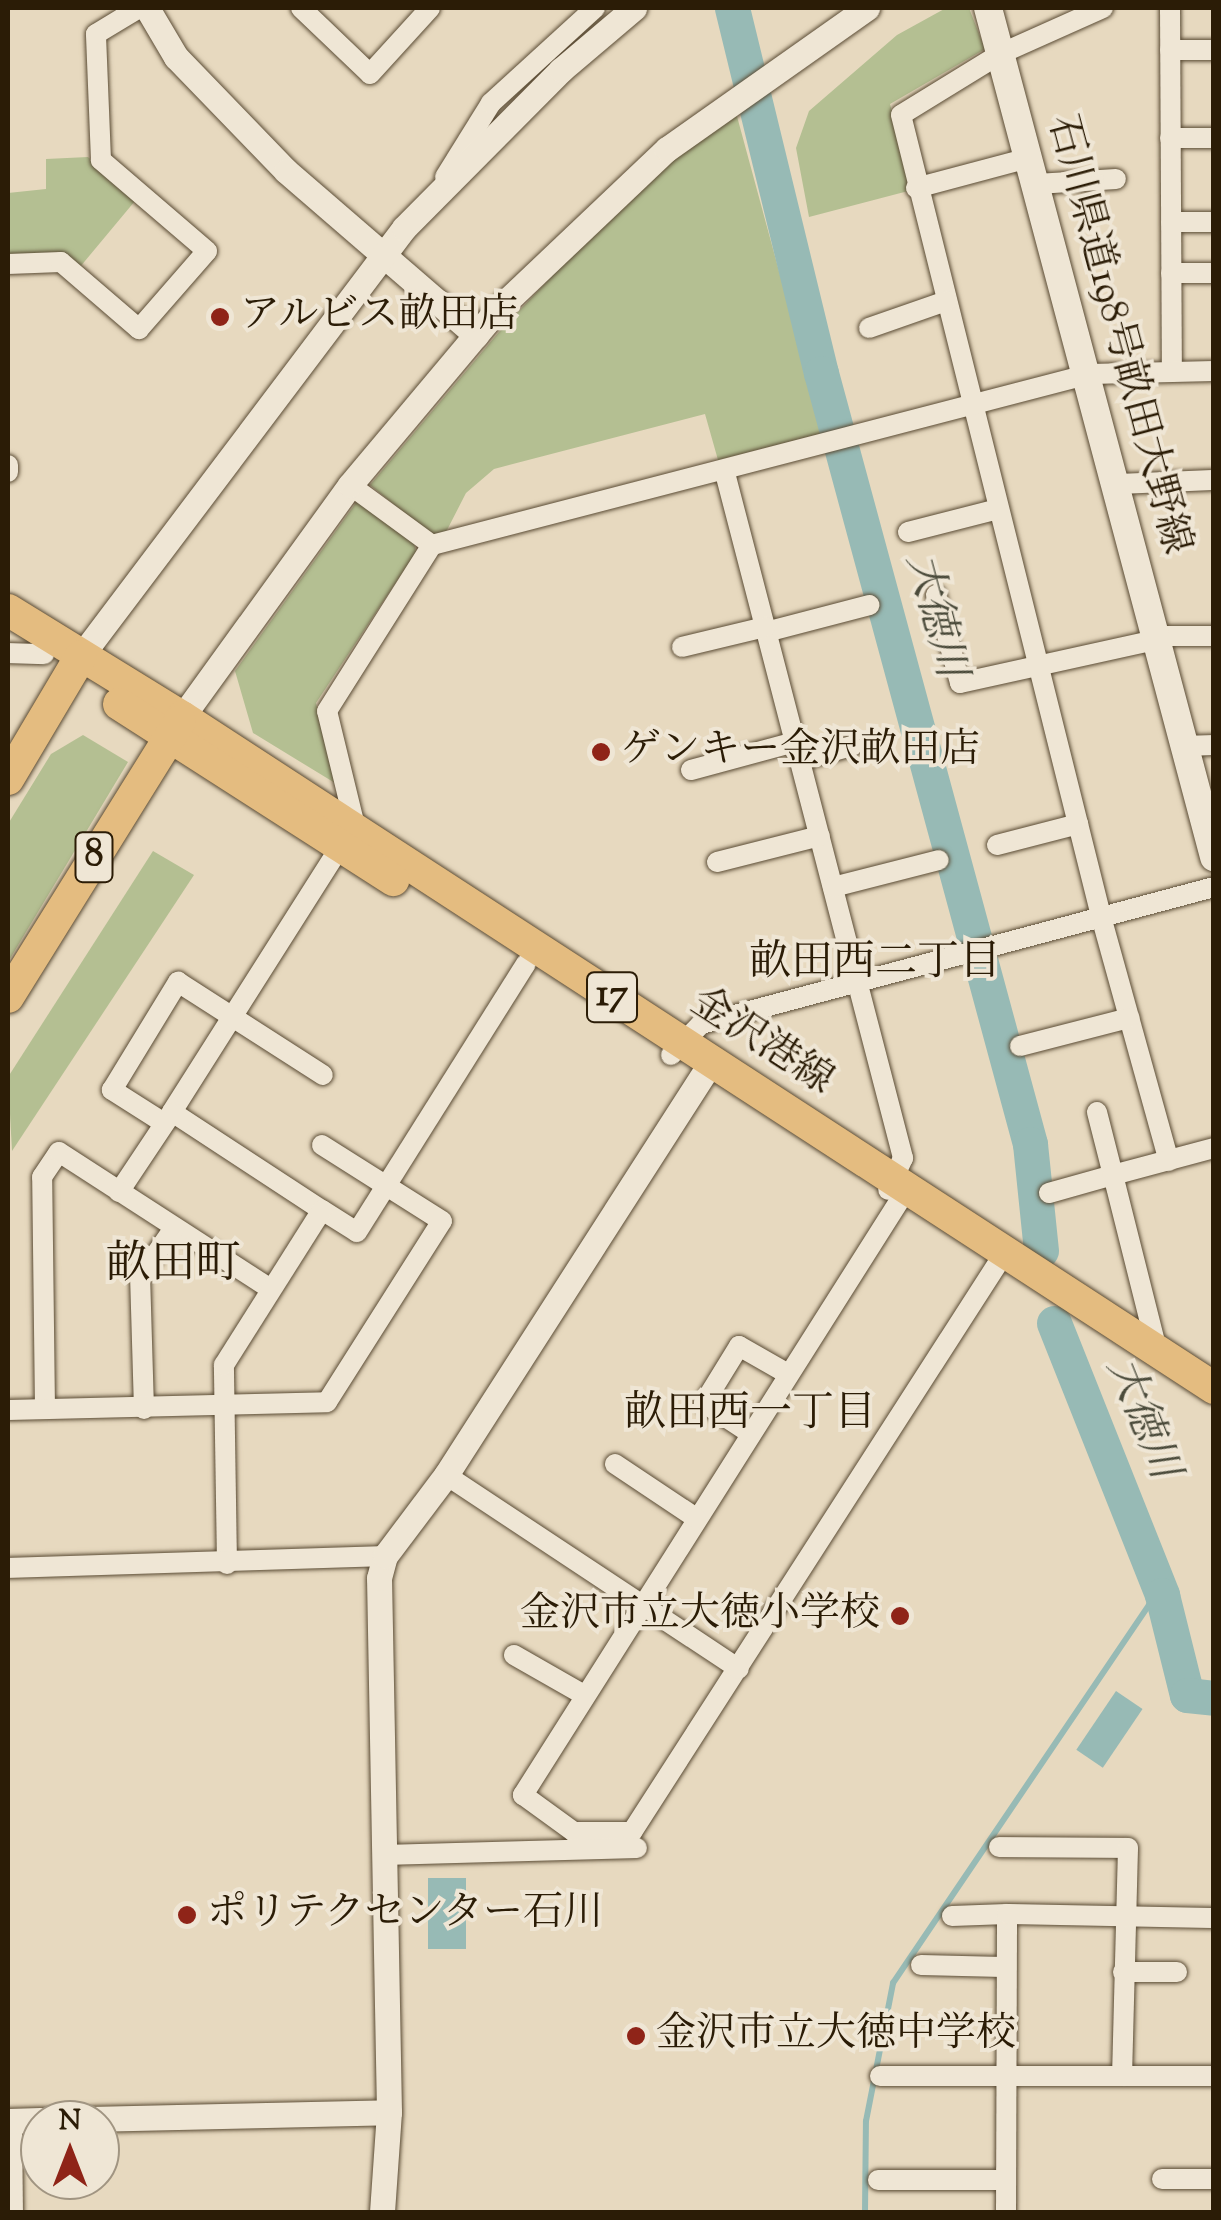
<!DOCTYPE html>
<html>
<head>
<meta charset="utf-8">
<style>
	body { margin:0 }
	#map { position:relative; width:1221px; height:2220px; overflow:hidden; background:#e7d9bf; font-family:"Sorts Mill Goudy","Noto Serif JP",serif }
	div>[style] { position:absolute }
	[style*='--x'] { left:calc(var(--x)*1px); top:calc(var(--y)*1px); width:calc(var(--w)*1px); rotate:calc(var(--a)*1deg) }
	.green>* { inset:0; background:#b4bf92 }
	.water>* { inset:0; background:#97bab5; transform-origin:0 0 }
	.stream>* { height:6px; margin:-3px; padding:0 3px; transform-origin:3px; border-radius:3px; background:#97bab5 }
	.river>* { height:35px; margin:-17.5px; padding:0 17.5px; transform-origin:17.5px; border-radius:17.5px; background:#97bab5 }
	.roads { filter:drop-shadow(0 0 2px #5a4b34) drop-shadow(0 0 2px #5a4b34) }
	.minor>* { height:20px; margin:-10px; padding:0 10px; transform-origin:10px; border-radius:10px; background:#efe6d5 }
	.tertiary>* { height:25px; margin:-12.5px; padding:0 12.5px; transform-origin:12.5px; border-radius:12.5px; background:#efe6d5 }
	.secondary>* { height:28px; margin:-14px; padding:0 14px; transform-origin:14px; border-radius:14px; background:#efe6d5 }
	.primary>* { height:32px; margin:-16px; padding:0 16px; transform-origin:16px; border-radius:16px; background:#e4bc80 }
	.dots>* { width:28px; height:28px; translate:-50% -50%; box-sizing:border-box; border:5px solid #efe6d5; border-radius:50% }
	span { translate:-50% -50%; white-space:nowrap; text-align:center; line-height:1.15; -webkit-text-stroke:8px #efe6d5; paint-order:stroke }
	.shield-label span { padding:2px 8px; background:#efe6d5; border:2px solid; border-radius:8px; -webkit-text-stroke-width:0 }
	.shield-label { font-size:38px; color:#2b1c06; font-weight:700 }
	.poi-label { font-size:40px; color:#2b1c06 }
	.left { translate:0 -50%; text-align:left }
	.right { translate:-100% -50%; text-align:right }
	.street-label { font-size:40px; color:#2b1c06 }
	.water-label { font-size:42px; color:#4b4b3b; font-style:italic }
	.neighbourhood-label { font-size:42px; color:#2b1c06 }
	.quarter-label { font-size:45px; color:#2b1c06 }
	.frame { position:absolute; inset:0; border:10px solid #2b1c06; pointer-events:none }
	.north { position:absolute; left:20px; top:2100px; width:100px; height:100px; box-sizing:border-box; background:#efe6d5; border:2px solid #a19582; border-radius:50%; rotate:0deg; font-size:28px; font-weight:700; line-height:40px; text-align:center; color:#2b1c06 }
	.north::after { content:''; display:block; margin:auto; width:35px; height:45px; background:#8f2418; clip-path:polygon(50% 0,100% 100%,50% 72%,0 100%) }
</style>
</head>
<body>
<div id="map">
	<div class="green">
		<i style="clip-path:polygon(946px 8px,969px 8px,985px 49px,890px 104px,912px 190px,809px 217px,796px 148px,809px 111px,897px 35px)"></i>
		<i style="clip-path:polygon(735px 109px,823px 433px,718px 460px,705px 414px,494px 469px,466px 493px,445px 534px,435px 538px,370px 485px,499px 332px,623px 201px)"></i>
		<i style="clip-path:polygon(88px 157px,135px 201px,80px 267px,8px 259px,8px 193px,46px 189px,46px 159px)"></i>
		<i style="clip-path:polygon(358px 500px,413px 539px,416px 552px,316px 703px,335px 783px,253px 733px,235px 671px)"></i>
		<i style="clip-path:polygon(83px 735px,128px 762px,8px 962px,8px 824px,51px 754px)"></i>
		<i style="clip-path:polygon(153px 851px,194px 875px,12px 1151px,8px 1077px)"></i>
	</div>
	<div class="water">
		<i style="left:1116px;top:1691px;width:32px;height:71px;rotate:34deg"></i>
		<i style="left:428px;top:1878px;width:38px;height:71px"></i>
	</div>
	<div class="stream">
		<i style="--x:865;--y:2212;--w:91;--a:-89.4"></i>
		<i style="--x:866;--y:2121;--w:141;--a:-78.9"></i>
		<i style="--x:893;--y:1983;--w:457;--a:-55.9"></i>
		<i style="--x:1149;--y:1605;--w:16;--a:-38"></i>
	</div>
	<div class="river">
		<i style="--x:732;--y:8;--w:376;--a:76.3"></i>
		<i style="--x:821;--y:373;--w:799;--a:74.83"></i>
		<i style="--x:1030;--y:1144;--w:107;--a:84.1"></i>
		<i style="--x:1054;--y:1323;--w:293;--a:68.3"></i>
		<i style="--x:1162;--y:1595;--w:103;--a:76"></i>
		<i style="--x:1187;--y:1695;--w:27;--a:6"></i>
	</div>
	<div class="roads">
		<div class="minor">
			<i style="--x:301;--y:8;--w:95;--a:43.7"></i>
			<i style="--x:370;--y:74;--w:89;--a:-47.7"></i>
			<i style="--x:1103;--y:8;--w:113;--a:155.9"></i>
			<i style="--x:1000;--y:54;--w:116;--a:148.4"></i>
			<i style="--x:901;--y:115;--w:830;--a:75.98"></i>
			<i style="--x:1102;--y:920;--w:250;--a:74.5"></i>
			<i style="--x:1170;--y:8;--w:364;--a:89.7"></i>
			<i style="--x:1170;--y:50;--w:44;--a:0"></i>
			<i style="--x:1170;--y:138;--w:44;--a:0"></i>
			<i style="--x:445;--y:177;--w:87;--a:-58.1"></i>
			<i style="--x:491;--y:103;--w:141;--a:-42.4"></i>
			<i style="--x:1037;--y:184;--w:79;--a:-3.6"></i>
			<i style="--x:916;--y:188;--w:117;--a:-14.9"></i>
			<i style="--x:1171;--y:222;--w:43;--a:0"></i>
			<i style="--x:8;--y:264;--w:53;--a:-2.2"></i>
			<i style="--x:61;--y:262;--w:103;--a:40.7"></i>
			<i style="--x:139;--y:329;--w:103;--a:-48.9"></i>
			<i style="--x:207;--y:251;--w:140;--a:-139.4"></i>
			<i style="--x:101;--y:160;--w:126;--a:-92.3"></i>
			<i style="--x:96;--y:34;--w:50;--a:-31.2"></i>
			<i style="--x:1171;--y:273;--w:43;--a:0"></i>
			<i style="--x:869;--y:328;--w:82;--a:-19.3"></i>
			<i style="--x:8;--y:465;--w:7;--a:90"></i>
			<i style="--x:725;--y:473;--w:708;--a:75.43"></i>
			<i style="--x:903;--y:1158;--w:35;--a:115"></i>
			<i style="--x:1117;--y:484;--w:97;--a:-2.4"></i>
			<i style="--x:350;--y:485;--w:102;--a:36.2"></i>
			<i style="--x:432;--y:545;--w:680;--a:-14.57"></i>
			<i style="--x:1090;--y:374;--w:124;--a:-1.4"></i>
			<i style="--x:908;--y:532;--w:93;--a:-14.3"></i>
			<i style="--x:936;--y:595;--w:91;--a:74.7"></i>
			<i style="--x:960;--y:683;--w:201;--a:-12.4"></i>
			<i style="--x:766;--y:632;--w:107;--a:-14.6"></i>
			<i style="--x:1155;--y:636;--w:59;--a:0"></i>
			<i style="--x:682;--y:647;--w:85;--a:-13.5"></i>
			<i style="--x:8;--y:653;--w:36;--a:2"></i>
			<i style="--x:1184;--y:746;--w:30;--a:-2"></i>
			<i style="--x:800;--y:760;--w:54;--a:-15.1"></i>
			<i style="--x:691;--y:770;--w:108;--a:-15.1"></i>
			<i style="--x:356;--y:830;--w:122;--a:-103.7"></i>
			<i style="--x:327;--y:711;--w:196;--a:-57.7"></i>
			<i style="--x:997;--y:845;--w:84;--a:-14.5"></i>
			<i style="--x:340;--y:847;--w:314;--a:122.4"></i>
			<i style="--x:172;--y:1112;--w:179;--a:33.2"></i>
			<i style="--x:322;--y:1210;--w:41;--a:32.2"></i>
			<i style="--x:357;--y:1232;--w:317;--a:-57.8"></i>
			<i style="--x:717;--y:862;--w:106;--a:-14.2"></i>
			<i style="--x:833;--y:887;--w:109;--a:-14.3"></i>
			<i style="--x:1020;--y:1046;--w:113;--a:-14.4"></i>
			<i style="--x:671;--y:1055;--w:43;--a:-45.9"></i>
			<i style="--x:701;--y:1024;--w:531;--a:-14.95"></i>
			<i style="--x:164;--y:1123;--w:62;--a:-147.6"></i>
			<i style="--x:112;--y:1090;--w:127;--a:-58.6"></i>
			<i style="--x:178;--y:982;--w:172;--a:32.7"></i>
			<i style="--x:119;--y:1192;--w:94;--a:-56.3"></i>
			<i style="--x:1049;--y:1193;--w:66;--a:-15.7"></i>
			<i style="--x:1113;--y:1175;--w:65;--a:-104.3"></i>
			<i style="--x:898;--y:1203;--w:701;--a:122.35"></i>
			<i style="--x:523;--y:1795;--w:63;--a:36"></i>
			<i style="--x:574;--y:1832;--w:58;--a:0"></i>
			<i style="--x:632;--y:1832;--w:673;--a:-57.25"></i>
			<i style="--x:1158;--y:1354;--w:185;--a:-104.1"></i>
			<i style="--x:1113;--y:1175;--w:105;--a:-15"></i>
			<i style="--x:45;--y:1409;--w:232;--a:-90.7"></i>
			<i style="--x:42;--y:1177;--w:30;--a:-56"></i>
			<i style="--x:59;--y:1152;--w:252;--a:32.9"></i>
			<i style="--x:144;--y:1409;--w:132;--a:-91.7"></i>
			<i style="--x:140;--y:1277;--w:60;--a:-55.2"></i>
			<i style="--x:8;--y:1410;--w:319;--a:-1.4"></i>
			<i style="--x:327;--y:1402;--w:214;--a:-57.6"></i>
			<i style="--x:442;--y:1221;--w:142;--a:-147.7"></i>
			<i style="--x:750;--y:1433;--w:55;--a:-146.9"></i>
			<i style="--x:704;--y:1403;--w:67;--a:-58.4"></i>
			<i style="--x:739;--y:1346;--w:56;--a:29.7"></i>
			<i style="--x:615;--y:1464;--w:97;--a:33.7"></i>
			<i style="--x:446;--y:1475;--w:351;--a:33.5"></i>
			<i style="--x:227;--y:1564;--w:199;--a:-90.9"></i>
			<i style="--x:224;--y:1365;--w:183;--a:-57.7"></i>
			<i style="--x:8;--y:1568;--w:377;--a:-1.8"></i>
			<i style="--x:514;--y:1655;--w:81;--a:29.7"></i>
			<i style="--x:999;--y:1847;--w:129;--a:0.4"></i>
			<i style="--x:1128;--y:1848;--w:228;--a:91.5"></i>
			<i style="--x:384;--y:1855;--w:253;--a:-1.6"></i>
			<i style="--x:952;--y:1916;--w:55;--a:-2.1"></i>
			<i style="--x:921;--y:1965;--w:82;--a:1.4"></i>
			<i style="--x:1123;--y:1972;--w:54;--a:0"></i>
			<i style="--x:880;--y:2076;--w:334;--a:0"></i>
			<i style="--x:12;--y:2121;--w:91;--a:89.4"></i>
			<i style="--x:1162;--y:2179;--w:52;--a:0"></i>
			<i style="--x:878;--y:2180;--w:127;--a:0"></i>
			<i style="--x:1006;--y:2212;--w:298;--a:-89.8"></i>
			<i style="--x:1007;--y:1914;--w:207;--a:1.1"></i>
		</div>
		<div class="tertiary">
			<i style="--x:147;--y:8;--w:57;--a:59.4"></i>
			<i style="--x:176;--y:57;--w:158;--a:46"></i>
			<i style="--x:286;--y:171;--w:251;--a:40.8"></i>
			<i style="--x:81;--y:656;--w:536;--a:-52.96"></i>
			<i style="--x:404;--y:228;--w:223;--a:-45.2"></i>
			<i style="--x:561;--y:70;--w:96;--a:-40.3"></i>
			<i style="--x:182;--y:717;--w:286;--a:-54.1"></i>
			<i style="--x:350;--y:485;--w:226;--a:-50"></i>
			<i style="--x:495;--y:312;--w:237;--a:-43.5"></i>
			<i style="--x:667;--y:149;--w:245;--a:-35.2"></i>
			<i style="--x:44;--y:2120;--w:345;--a:-1.3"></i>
			<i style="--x:8;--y:2121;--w:32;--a:-2"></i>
			<i style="--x:382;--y:2212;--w:100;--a:-86"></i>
			<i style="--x:389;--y:2112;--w:534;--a:-91.07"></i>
			<i style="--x:379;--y:1578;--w:23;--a:-75"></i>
			<i style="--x:385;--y:1556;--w:101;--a:-53"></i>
			<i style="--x:446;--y:1475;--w:490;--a:-57.3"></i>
		</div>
		<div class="secondary">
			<i style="--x:988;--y:8;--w:879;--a:75.09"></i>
		</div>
		<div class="primary">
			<i style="--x:8;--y:610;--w:204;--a:31.6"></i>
			<i style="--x:182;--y:717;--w:1231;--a:33.03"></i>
			<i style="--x:119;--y:704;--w:326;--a:32.7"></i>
			<i style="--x:8;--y:779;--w:143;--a:-59.3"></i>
			<i style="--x:8;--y:997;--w:325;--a:-58.1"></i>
		</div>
	</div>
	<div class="dots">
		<i style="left:220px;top:317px;background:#8f2418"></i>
		<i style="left:601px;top:752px;background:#8f2418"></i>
		<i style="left:900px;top:1616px;background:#8f2418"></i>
		<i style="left:187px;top:1915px;background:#8f2418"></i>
		<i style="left:636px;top:2036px;background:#8f2418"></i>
	</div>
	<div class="shield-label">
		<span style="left:94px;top:857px">8</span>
		<span style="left:612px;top:997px">17</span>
	</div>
	<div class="poi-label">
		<span class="left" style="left:240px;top:317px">アルビス畝田店</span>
		<span class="left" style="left:621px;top:752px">ゲンキー金沢畝田店</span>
		<span class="right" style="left:880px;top:1616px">金沢市立大徳小学校</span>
		<span class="left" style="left:207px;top:1915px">ポリテクセンター石川</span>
		<span class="left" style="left:656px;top:2036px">金沢市立大徳中学校</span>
	</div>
	<div class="street-label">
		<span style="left:1117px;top:335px;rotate:75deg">石川県道198号畝田大野線</span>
		<span style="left:761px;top:1043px;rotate:33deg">金沢港線</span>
	</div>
	<div class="water-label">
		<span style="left:934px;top:616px;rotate:75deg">大徳川</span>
		<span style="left:1141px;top:1419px;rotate:68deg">大徳川</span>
	</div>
	<div class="neighbourhood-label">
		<span style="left:875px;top:964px">畝田西二丁目</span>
		<span style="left:750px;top:1415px">畝田西一丁目</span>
	</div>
	<div class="quarter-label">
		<span style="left:173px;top:1267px">畝田町</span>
	</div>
	<div class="frame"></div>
	<div class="north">N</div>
</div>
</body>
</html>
